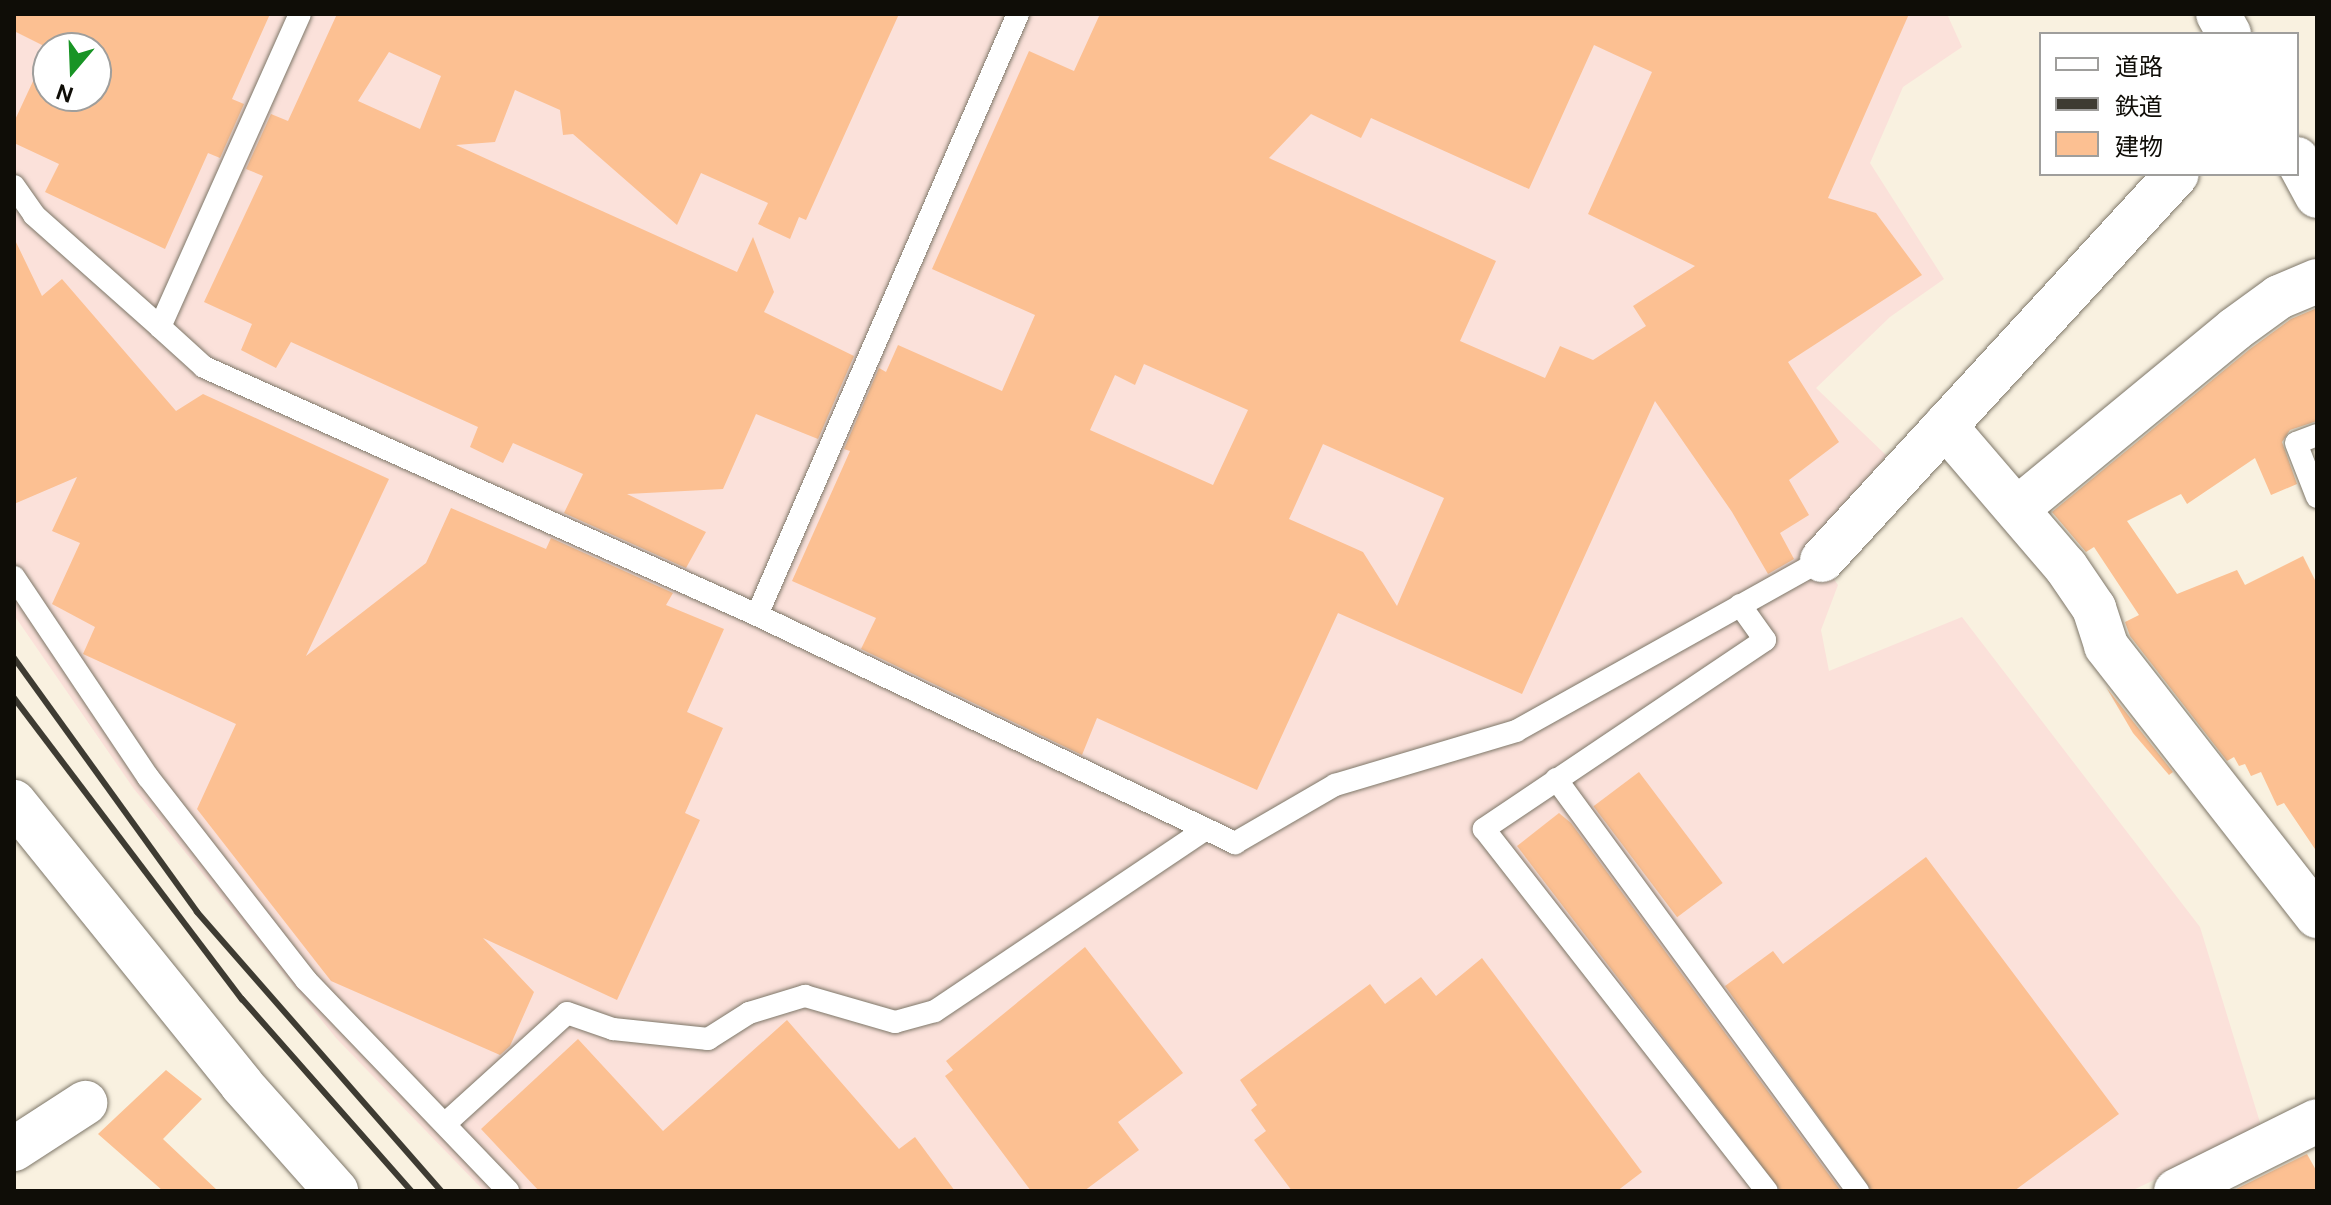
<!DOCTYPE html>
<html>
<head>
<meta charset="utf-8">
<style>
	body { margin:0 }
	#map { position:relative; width:2331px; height:1205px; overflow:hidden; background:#f9f1e0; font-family:"DM Sans","Noto Sans JP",sans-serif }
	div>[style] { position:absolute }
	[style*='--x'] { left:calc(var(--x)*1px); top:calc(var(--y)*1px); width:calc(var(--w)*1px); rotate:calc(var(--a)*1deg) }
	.industrial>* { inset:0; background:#fbe1da }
	.building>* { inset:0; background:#fcc092; transform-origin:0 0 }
	.roads { filter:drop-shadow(0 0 2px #7e7769) drop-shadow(0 0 2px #7e7769) }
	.lane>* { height:22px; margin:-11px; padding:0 11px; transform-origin:11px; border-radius:11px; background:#fff }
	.street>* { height:44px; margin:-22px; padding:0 22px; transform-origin:22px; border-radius:22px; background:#fff }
	.rail>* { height:6px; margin:-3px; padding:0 3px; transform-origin:3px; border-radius:3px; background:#3e3b32 }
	span { translate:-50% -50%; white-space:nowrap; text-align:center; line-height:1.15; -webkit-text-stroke:7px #fff; paint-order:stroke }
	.frame { position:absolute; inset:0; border:16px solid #0f0d07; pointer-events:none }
	.legend { position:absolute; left:2039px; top:32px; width:260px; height:144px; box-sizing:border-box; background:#fff; border:2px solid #9f9e9c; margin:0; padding:10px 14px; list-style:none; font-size:24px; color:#0f0d07 }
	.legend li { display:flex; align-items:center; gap:16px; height:40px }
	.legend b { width:40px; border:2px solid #9f9e9c }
	.north { position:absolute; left:32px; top:32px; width:80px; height:80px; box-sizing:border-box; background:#fff; border:2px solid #9f9e9c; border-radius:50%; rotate:199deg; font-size:22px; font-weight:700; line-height:32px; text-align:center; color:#0f0d07 }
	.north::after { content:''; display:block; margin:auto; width:28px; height:36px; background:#189425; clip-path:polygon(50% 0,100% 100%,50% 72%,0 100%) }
</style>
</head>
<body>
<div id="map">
	<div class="industrial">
		<i style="clip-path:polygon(evenodd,14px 14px,1947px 14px,1962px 47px,1903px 87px,1870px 163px,1944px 279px,1890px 317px,1816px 388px,1887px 456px,1809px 542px,1838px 585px,1821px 630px,1829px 671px,1962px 617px,2200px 927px,2262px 1129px,2131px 1191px,484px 1191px,336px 1038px,134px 789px,14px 615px,14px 14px,48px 48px,96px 48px,96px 96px,48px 96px,48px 48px)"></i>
	</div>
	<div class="building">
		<i style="clip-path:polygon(14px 14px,270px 14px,232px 99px,244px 104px,220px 158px,208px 153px,165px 249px,45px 192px,59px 164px,14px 143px,14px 122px,48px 49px,48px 96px,96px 96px,96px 48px,48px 48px,14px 31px)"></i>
		<i style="clip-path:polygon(evenodd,337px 14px,899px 14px,806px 220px,799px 217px,790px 239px,758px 224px,768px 203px,701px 173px,677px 225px,573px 134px,563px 135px,560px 110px,515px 90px,495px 142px,456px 145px,737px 272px,753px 237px,774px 292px,764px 312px,854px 356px,818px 439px,756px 414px,723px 489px,627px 494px,706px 532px,686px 568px,564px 513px,583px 474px,513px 443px,503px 463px,470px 447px,478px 427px,291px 342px,276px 368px,241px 350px,252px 324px,204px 302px,263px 176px,246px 169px,271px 114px,288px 121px,337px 14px,389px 52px,441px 76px,420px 129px,358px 101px,389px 52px)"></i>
		<i style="clip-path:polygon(evenodd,1100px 14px,1909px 14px,1828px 198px,1876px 213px,1922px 275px,1788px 362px,1839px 442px,1789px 480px,1809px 515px,1780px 533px,1794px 559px,1768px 574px,1732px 512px,1655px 401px,1522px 694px,1338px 613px,1257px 790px,1097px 718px,1082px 755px,861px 649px,876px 618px,792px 581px,850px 451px,844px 449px,879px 368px,886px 372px,898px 345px,1002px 391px,1035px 315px,932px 269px,1029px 51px,1074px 71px,1100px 14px,1594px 45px,1652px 72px,1588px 214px,1695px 266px,1633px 306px,1646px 326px,1593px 360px,1560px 346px,1545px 378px,1460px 341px,1496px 261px,1269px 158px,1311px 114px,1361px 138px,1371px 118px,1529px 189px,1594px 45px,1100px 14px,1144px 364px,1248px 410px,1213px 485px,1090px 430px,1115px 375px,1135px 385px,1144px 364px,1100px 14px,1323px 444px,1444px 498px,1397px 606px,1363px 552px,1289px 519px,1323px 444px)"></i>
		<i style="clip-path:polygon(14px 238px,42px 296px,62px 279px,176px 411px,203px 394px,389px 479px,306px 656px,426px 563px,451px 508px,546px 549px,551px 538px,673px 593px,666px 605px,724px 629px,687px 712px,723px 728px,685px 813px,700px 820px,617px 1000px,483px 938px,534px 992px,510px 1046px,500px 1055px,331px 981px,197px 809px,236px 724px,83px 654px,95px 627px,52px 604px,80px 543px,52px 531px,77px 477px,14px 504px)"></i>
		<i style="clip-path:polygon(2317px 308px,2317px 421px,2290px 430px,2282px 442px,2297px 484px,2271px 495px,2255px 458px,2187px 504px,2181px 494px,2127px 521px,2177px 594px,2237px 570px,2245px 585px,2303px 556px,2317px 584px,2317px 852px,2284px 803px,2277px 806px,2261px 772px,2251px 776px,2245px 764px,2239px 766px,2234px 757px,2227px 761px,2130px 636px,2125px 622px,2139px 615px,2094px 547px,2086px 552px,2052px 512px,2250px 349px,2291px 319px)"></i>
		<i style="clip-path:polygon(2106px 687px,2173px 772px,2169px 775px,2133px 733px)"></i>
		<i style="left:1639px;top:772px;width:139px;height:57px;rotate:53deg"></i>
		<i style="clip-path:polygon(1559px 813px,1571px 823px,1841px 1191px,1781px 1191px,1517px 846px)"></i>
		<i style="clip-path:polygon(1926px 857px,2119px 1114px,2014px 1191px,1872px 1191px,1725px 986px,1773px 951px,1783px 964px)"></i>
		<i style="clip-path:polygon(1085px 947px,1183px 1073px,1118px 1122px,1139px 1150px,1084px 1191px,1031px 1191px,945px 1076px,953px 1070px,946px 1061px)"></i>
		<i style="clip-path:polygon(1482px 958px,1642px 1172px,1617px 1191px,1292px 1191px,1254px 1140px,1266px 1131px,1251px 1110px,1257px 1105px,1240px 1080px,1370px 984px,1385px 1004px,1421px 977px,1436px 996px)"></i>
		<i style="clip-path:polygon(787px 1020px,899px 1149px,915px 1137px,955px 1191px,539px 1191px,481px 1129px,578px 1039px,663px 1131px)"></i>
		<i style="clip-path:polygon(166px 1070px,202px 1099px,163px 1139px,218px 1191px,163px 1191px,98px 1134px)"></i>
		<i style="clip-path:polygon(2307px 1154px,2317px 1172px,2317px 1191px,2232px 1191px)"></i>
	</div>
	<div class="roads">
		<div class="lane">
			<i style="--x:300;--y:14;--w:343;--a:114.1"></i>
			<i style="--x:160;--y:327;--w:59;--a:42.3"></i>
			<i style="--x:204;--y:367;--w:606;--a:24.15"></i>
			<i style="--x:1018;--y:14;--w:655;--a:113.47"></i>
			<i style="--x:757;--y:615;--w:530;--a:25.5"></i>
			<i style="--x:1235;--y:843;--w:116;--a:-30.1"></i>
			<i style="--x:1335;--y:785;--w:189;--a:-16.6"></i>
			<i style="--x:1516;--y:731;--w:351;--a:-29.2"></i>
			<i style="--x:14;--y:186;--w:35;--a:55"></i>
			<i style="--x:34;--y:215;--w:169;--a:41.6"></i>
			<i style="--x:2317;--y:435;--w:22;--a:159"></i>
			<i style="--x:2296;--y:443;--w:58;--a:68.7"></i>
			<i style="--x:14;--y:577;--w:241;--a:56.2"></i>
			<i style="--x:148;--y:777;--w:257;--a:52.1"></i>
			<i style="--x:306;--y:980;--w:292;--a:46.2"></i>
			<i style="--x:1740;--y:605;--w:43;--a:54.5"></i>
			<i style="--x:1765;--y:640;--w:339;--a:146.1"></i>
			<i style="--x:1484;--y:829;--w:459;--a:52"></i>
			<i style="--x:1556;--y:779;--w:511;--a:53.76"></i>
			<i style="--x:447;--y:1122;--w:162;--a:-42.2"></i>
			<i style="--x:567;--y:1013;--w:49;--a:19.2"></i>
			<i style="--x:613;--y:1029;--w:96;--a:6"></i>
			<i style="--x:708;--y:1039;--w:49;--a:-32.4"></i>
			<i style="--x:749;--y:1013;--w:59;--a:-16.9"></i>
			<i style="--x:805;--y:996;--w:94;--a:16.1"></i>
			<i style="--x:895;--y:1022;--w:41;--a:-15.4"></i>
			<i style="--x:935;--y:1011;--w:326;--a:-33.9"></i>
		</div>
		<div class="street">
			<i style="--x:2218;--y:14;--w:23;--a:61"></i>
			<i style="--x:2297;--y:159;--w:42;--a:61.6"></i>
			<i style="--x:1945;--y:426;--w:186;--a:49.4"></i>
			<i style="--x:2066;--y:567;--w:50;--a:55.7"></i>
			<i style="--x:2094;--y:608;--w:40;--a:72"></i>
			<i style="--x:2106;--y:646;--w:343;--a:52"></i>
			<i style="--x:2018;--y:508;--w:281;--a:-39.5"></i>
			<i style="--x:2235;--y:329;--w:54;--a:-36"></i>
			<i style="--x:2279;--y:297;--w:41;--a:-22.8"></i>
			<i style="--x:1822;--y:560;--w:524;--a:-47.4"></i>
			<i style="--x:14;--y:802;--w:363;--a:51.1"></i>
			<i style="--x:242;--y:1085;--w:142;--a:48.4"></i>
			<i style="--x:14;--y:1149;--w:85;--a:-32.9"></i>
			<i style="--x:2176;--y:1191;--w:157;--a:-26.4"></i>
		</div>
	</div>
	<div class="rail">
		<i style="--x:14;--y:658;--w:313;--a:54.2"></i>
		<i style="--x:197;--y:912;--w:371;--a:48.8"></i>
		<i style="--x:14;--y:698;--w:378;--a:52.9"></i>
		<i style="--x:242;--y:999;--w:256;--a:48.6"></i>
	</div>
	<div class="frame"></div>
	<ul class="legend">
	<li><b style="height:10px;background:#fff"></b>道路</li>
	<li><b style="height:10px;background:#3e3b32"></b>鉄道</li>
	<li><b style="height:22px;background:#fcc092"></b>建物</li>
	</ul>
	<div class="north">N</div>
</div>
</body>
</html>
